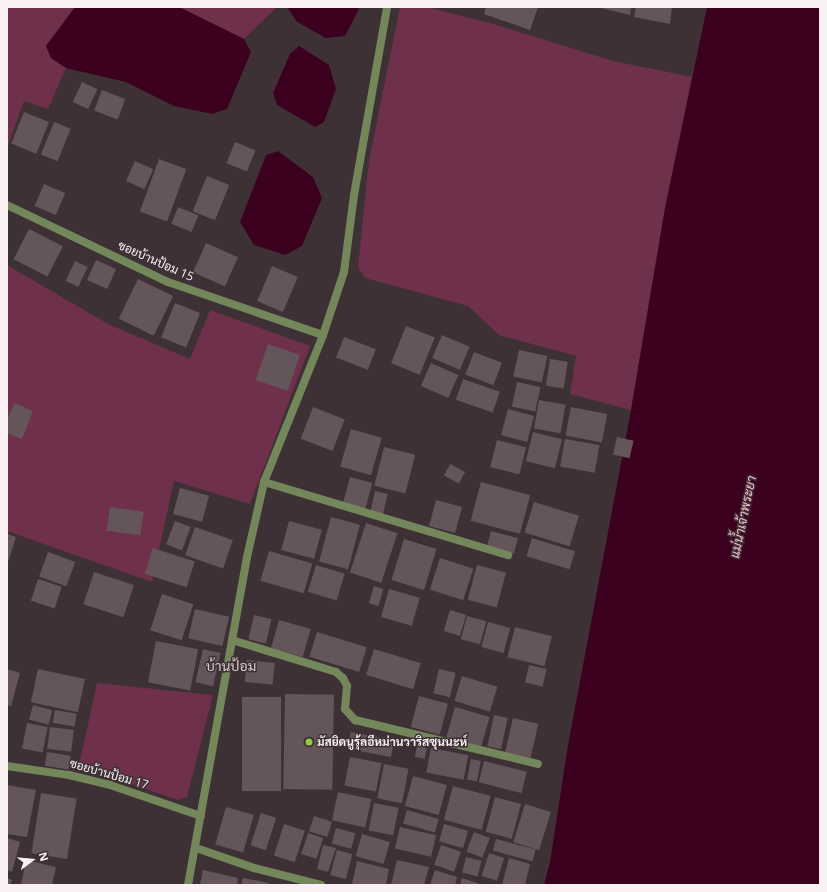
<!DOCTYPE html>
<html>
<head>
<meta charset="utf-8">
<style>
	body { margin:0 }
	#map { position:relative; width:827px; height:892px; overflow:hidden; background:#3e3136; font-family:"Open Sans",Sarabun,sans-serif }
	div>[style] { position:absolute }
	[style*='--x'] { left:calc(var(--x)*1px); top:calc(var(--y)*1px); width:calc(var(--w)*1px); rotate:calc(var(--a)*1deg) }
	.green>* { inset:0; background:#6e304a }
	.water>* { inset:0; background:#3d0120 }
	.building>* { inset:0; background:#635559; transform-origin:0 0 }
	.minor>* { height:8px; margin:-4px; padding:0 4px; transform-origin:4px; border-radius:4px; background:#73875a }
	.dots>* { width:11px; height:11px; translate:-50% -50%; box-sizing:border-box; border:2px solid #3e3136; border-radius:50% }
	span { translate:-50% -50%; white-space:nowrap; text-align:center; line-height:1.15; -webkit-text-stroke:3px #3e3136; paint-order:stroke }
	.street-label { font-size:12px; color:#f9f1f4 }
	.poi-label { font-size:12px; color:#f9f1f4; font-weight:700 }
	.left { translate:0 -50%; text-align:left }
	.water-label { font-size:13px; color:#f9bdd2; font-style:italic }
	.quarter-label { font-size:14px; color:#dbcbd0 }
	.frame { position:absolute; inset:0; border:8px solid #f9f1f4; pointer-events:none }
	.north { position:absolute; left:12px; top:840px; width:40px; height:40px; -webkit-text-stroke:3px #3e3136; paint-order:stroke; rotate:74deg; font-size:11px; font-weight:700; line-height:16px; text-align:center; color:#f9f1f4 }
	.north::after { content:''; display:block; margin:auto; width:14px; height:18px; background:#f9f1f4; clip-path:polygon(50% 0,100% 100%,50% 72%,0 100%) }
</style>
</head>
<body>
<div id="map">
	<div class="green">
		<i style="clip-path:polygon(7px 7px,75px 7px,46px 46px,51px 58px,66px 68px,48px 109px,24px 101px,7px 148px)"></i>
		<i style="clip-path:polygon(179px 7px,277px 7px,244px 39px)"></i>
		<i style="clip-path:polygon(400px 7px,427px 7px,490px 23px,613px 61px,692px 77px,665px 208px,631px 410px,570px 394px,576px 356px,499px 335px,468px 306px,365px 278px,358px 267px,369px 161px)"></i>
		<i style="clip-path:polygon(7px 265px,108px 324px,190px 359px,210px 310px,310px 346px,250px 504px,174px 481px,152px 582px,7px 531px)"></i>
		<i style="clip-path:polygon(97px 683px,213px 695px,187px 797px,178px 800px,79px 766px)"></i>
	</div>
	<div class="water">
		<i style="clip-path:polygon(75px 7px,179px 7px,244px 39px,251px 52px,227px 109px,212px 114px,174px 106px,126px 82px,66px 68px,51px 58px,46px 46px)"></i>
		<i style="clip-path:polygon(287px 7px,359px 7px,359px 9px,345px 36px,326px 38px,297px 22px)"></i>
		<i style="clip-path:polygon(707px 7px,820px 7px,820px 885px,544px 885px,550px 862px,568px 745px,631px 410px,665px 208px)"></i>
		<i style="clip-path:polygon(299px 46px,329px 65px,336px 89px,324px 122px,315px 127px,277px 105px,273px 93px,290px 54px)"></i>
		<i style="clip-path:polygon(278px 151px,313px 177px,322px 198px,302px 246px,285px 255px,254px 245px,240px 222px,266px 155px)"></i>
	</div>
	<div class="building">
		<i style="clip-path:polygon(486px 7px,538px 7px,530px 30px,484px 14px)"></i>
		<i style="clip-path:polygon(597px 7px,631px 7px,630px 15px)"></i>
		<i style="clip-path:polygon(636px 7px,672px 7px,670px 24px,634px 17px)"></i>
		<i style="left:82px;top:82px;width:17px;height:22px;rotate:25deg"></i>
		<i style="left:102px;top:90px;width:25px;height:22px;rotate:21deg"></i>
		<i style="left:24px;top:112px;width:27px;height:34px;rotate:22deg"></i>
		<i style="left:54px;top:122px;width:18px;height:35px;rotate:22deg"></i>
		<i style="left:235px;top:142px;width:22px;height:23px;rotate:22deg"></i>
		<i style="left:159px;top:159px;width:29px;height:56px;rotate:20deg"></i>
		<i style="left:135px;top:161px;width:20px;height:22px;rotate:24deg"></i>
		<i style="left:207px;top:176px;width:24px;height:38px;rotate:22deg"></i>
		<i style="left:44px;top:184px;width:23px;height:24px;rotate:23deg"></i>
		<i style="left:178px;top:207px;width:22px;height:18px;rotate:22deg"></i>
		<i style="left:29px;top:229px;width:38px;height:34px;rotate:27deg"></i>
		<i style="left:206px;top:243px;width:35px;height:32px;rotate:24deg"></i>
		<i style="left:96px;top:260px;width:22px;height:22px;rotate:24deg"></i>
		<i style="left:75px;top:261px;width:14px;height:22px;rotate:25deg"></i>
		<i style="left:272px;top:266px;width:28px;height:38px;rotate:23deg"></i>
		<i style="left:138px;top:279px;width:39px;height:44px;rotate:26deg"></i>
		<i style="left:175px;top:303px;width:27px;height:37px;rotate:22deg"></i>
		<i style="left:406px;top:326px;width:31px;height:40px;rotate:22deg"></i>
		<i style="left:442px;top:335px;width:30px;height:25px;rotate:23deg"></i>
		<i style="left:344px;top:337px;width:34px;height:22px;rotate:21deg"></i>
		<i style="left:268px;top:344px;width:34px;height:38px;rotate:19deg"></i>
		<i style="left:519px;top:350px;width:29px;height:27px;rotate:12deg"></i>
		<i style="left:474px;top:352px;width:30px;height:24px;rotate:21deg"></i>
		<i style="left:550px;top:359px;width:18px;height:27px;rotate:9deg"></i>
		<i style="left:431px;top:363px;width:30px;height:25px;rotate:24deg"></i>
		<i style="left:463px;top:379px;width:39px;height:22px;rotate:19deg"></i>
		<i style="left:517px;top:382px;width:24px;height:25px;rotate:12deg"></i>
		<i style="left:539px;top:400px;width:27px;height:29px;rotate:10deg"></i>
		<i style="clip-path:polygon(14px 403px,33px 411px,22px 439px,7px 433px,7px 421px)"></i>
		<i style="left:313px;top:407px;width:34px;height:34px;rotate:21deg"></i>
		<i style="left:571px;top:407px;width:37px;height:29px;rotate:11deg"></i>
		<i style="left:508px;top:409px;width:27px;height:27px;rotate:15deg"></i>
		<i style="left:351px;top:429px;width:32px;height:39px;rotate:16deg"></i>
		<i style="left:533px;top:432px;width:30px;height:30px;rotate:14deg"></i>
		<i style="left:617px;top:437px;width:17px;height:18px;rotate:13deg"></i>
		<i style="left:565px;top:439px;width:35px;height:28px;rotate:10deg"></i>
		<i style="left:497px;top:440px;width:30px;height:28px;rotate:14deg"></i>
		<i style="left:384px;top:447px;width:32px;height:40px;rotate:14deg"></i>
		<i style="left:450px;top:464px;width:17px;height:13px;rotate:28deg"></i>
		<i style="left:350px;top:477px;width:23px;height:27px;rotate:15deg"></i>
		<i style="left:481px;top:482px;width:51px;height:40px;rotate:15deg"></i>
		<i style="left:180px;top:488px;width:30px;height:27px;rotate:15deg"></i>
		<i style="left:375px;top:491px;width:13px;height:21px;rotate:13deg"></i>
		<i style="left:436px;top:500px;width:27px;height:27px;rotate:15deg"></i>
		<i style="left:534px;top:502px;width:47px;height:32px;rotate:17deg"></i>
		<i style="left:110px;top:507px;width:34px;height:24px;rotate:8deg"></i>
		<i style="left:331px;top:517px;width:30px;height:46px;rotate:15deg"></i>
		<i style="left:175px;top:521px;width:17px;height:25px;rotate:21deg"></i>
		<i style="left:289px;top:521px;width:34px;height:30px;rotate:15deg"></i>
		<i style="left:366px;top:523px;width:33px;height:52px;rotate:18deg"></i>
		<i style="left:195px;top:527px;width:40px;height:30px;rotate:19deg"></i>
		<i style="left:491px;top:531px;width:28px;height:16px;rotate:15deg"></i>
		<i style="clip-path:polygon(7px 534px,16px 537px,7px 565px)"></i>
		<i style="left:532px;top:538px;width:45px;height:19px;rotate:17deg"></i>
		<i style="left:404px;top:539px;width:34px;height:43px;rotate:17deg"></i>
		<i style="left:153px;top:548px;width:44px;height:27px;rotate:18deg"></i>
		<i style="left:269px;top:551px;width:45px;height:31px;rotate:16deg"></i>
		<i style="left:48px;top:552px;width:29px;height:26px;rotate:20deg"></i>
		<i style="left:440px;top:558px;width:35px;height:33px;rotate:18deg"></i>
		<i style="left:316px;top:565px;width:30px;height:28px;rotate:17deg"></i>
		<i style="left:477px;top:565px;width:30px;height:36px;rotate:15deg"></i>
		<i style="left:94px;top:572px;width:42px;height:34px;rotate:18deg"></i>
		<i style="left:38px;top:579px;width:25px;height:23px;rotate:18deg"></i>
		<i style="left:374px;top:586px;width:10px;height:18px;rotate:17deg"></i>
		<i style="left:389px;top:589px;width:32px;height:29px;rotate:16deg"></i>
		<i style="left:162px;top:594px;width:33px;height:38px;rotate:18deg"></i>
		<i style="left:195px;top:609px;width:35px;height:30px;rotate:13deg"></i>
		<i style="left:450px;top:610px;width:17px;height:22px;rotate:17deg"></i>
		<i style="left:254px;top:615px;width:18px;height:25px;rotate:13deg"></i>
		<i style="left:467px;top:616px;width:20px;height:24px;rotate:15deg"></i>
		<i style="left:279px;top:620px;width:33px;height:29px;rotate:16deg"></i>
		<i style="left:488px;top:622px;width:23px;height:26px;rotate:15deg"></i>
		<i style="left:515px;top:627px;width:38px;height:31px;rotate:14deg"></i>
		<i style="left:317px;top:632px;width:52px;height:26px;rotate:17deg"></i>
		<i style="left:156px;top:641px;width:43px;height:42px;rotate:11deg"></i>
		<i style="left:203px;top:649px;width:18px;height:34px;rotate:13deg"></i>
		<i style="left:374px;top:649px;width:49px;height:27px;rotate:17deg"></i>
		<i style="left:247px;top:660px;width:28px;height:22px;rotate:6deg"></i>
		<i style="left:529px;top:665px;width:18px;height:18px;rotate:13deg"></i>
		<i style="clip-path:polygon(7px 669px,20px 673px,11px 706px,7px 705px)"></i>
		<i style="left:38px;top:669px;width:48px;height:34px;rotate:12deg"></i>
		<i style="left:439px;top:669px;width:17px;height:25px;rotate:13deg"></i>
		<i style="left:462px;top:676px;width:37px;height:26px;rotate:17deg"></i>
		<i style="left:285px;top:694px;width:49px;height:95px;rotate:1deg"></i>
		<i style="left:419px;top:696px;width:30px;height:32px;rotate:15deg"></i>
		<i style="left:242px;top:697px;width:39px;height:94px"></i>
		<i style="left:33px;top:705px;width:20px;height:15px;rotate:15deg"></i>
		<i style="left:455px;top:707px;width:36px;height:32px;rotate:16deg"></i>
		<i style="left:55px;top:710px;width:22px;height:13px;rotate:10deg"></i>
		<i style="left:494px;top:715px;width:14px;height:32px;rotate:12deg"></i>
		<i style="left:513px;top:718px;width:26px;height:35px;rotate:13deg"></i>
		<i style="left:27px;top:723px;width:21px;height:26px;rotate:11deg"></i>
		<i style="left:50px;top:727px;width:24px;height:22px;rotate:7deg"></i>
		<i style="left:351px;top:732px;width:44px;height:17px;rotate:11deg"></i>
		<i style="left:417px;top:746px;width:10px;height:11px;rotate:11deg"></i>
		<i style="left:431px;top:748px;width:38px;height:25px;rotate:11deg"></i>
		<i style="left:47px;top:752px;width:24px;height:14px;rotate:9deg"></i>
		<i style="left:350px;top:757px;width:32px;height:29px;rotate:11deg"></i>
		<i style="left:471px;top:759px;width:10px;height:21px;rotate:11deg"></i>
		<i style="left:484px;top:761px;width:44px;height:22px;rotate:14deg"></i>
		<i style="left:384px;top:764px;width:25px;height:35px;rotate:11deg"></i>
		<i style="left:413px;top:776px;width:35px;height:31px;rotate:15deg"></i>
		<i style="clip-path:polygon(7px 785px,36px 790px,27px 837px,7px 834px)"></i>
		<i style="left:453px;top:786px;width:39px;height:35px;rotate:15deg"></i>
		<i style="left:338px;top:792px;width:34px;height:29px;rotate:12deg"></i>
		<i style="left:41px;top:793px;width:36px;height:61px;rotate:9deg"></i>
		<i style="left:495px;top:797px;width:27px;height:36px;rotate:15deg"></i>
		<i style="left:374px;top:803px;width:25px;height:28px;rotate:11deg"></i>
		<i style="left:525px;top:804px;width:27px;height:40px;rotate:17deg"></i>
		<i style="left:226px;top:807px;width:29px;height:39px;rotate:16deg"></i>
		<i style="left:407px;top:810px;width:33px;height:14px;rotate:16deg"></i>
		<i style="left:261px;top:813px;width:16px;height:34px;rotate:18deg"></i>
		<i style="left:314px;top:816px;width:19px;height:16px;rotate:18deg"></i>
		<i style="left:284px;top:824px;width:22px;height:33px;rotate:18deg"></i>
		<i style="left:444px;top:824px;width:25px;height:18px;rotate:16deg"></i>
		<i style="left:400px;top:827px;width:37px;height:22px;rotate:13deg"></i>
		<i style="left:336px;top:828px;width:20px;height:16px;rotate:15deg"></i>
		<i style="left:474px;top:832px;width:17px;height:21px;rotate:21deg"></i>
		<i style="left:308px;top:833px;width:16px;height:22px;rotate:18deg"></i>
		<i style="left:362px;top:834px;width:29px;height:23px;rotate:16deg"></i>
		<i style="clip-path:polygon(7px 838px,20px 842px,12px 872px,7px 870px)"></i>
		<i style="left:496px;top:839px;width:41px;height:12px;rotate:15deg"></i>
		<i style="clip-path:polygon(323px 845px,336px 848px,328px 872px,317px 869px)"></i>
		<i style="left:441px;top:845px;width:21px;height:21px;rotate:19deg"></i>
		<i style="left:337px;top:850px;width:16px;height:26px;rotate:15deg"></i>
		<i style="left:489px;top:853px;width:16px;height:24px;rotate:18deg"></i>
		<i style="left:466px;top:857px;width:16px;height:16px;rotate:14deg"></i>
		<i style="clip-path:polygon(509px 858px,530px 864px,525px 885px,502px 885px)"></i>
		<i style="clip-path:polygon(26px 860px,56px 867px,52px 885px,21px 885px)"></i>
		<i style="clip-path:polygon(397px 860px,429px 867px,424px 885px,391px 885px)"></i>
		<i style="clip-path:polygon(357px 861px,389px 869px,386px 885px,352px 884px)"></i>
		<i style="clip-path:polygon(203px 870px,238px 878px,237px 885px,200px 885px)"></i>
		<i style="clip-path:polygon(435px 870px,457px 877px,455px 885px,430px 885px)"></i>
		<i style="clip-path:polygon(7px 878px,12px 880px,10px 885px,7px 885px)"></i>
		<i style="clip-path:polygon(243px 878px,269px 883px,268px 885px,241px 885px)"></i>
		<i style="clip-path:polygon(462px 878px,483px 885px,460px 885px)"></i>
	</div>
	<div class="minor">
		<i style="--x:7;--y:205;--w:178;--a:25.6"></i>
		<i style="--x:168;--y:282;--w:164;--a:18.9"></i>
		<i style="--x:264;--y:482;--w:255;--a:16.7"></i>
		<i style="--x:232;--y:640;--w:109;--a:17.1"></i>
		<i style="--x:336;--y:672;--w:9;--a:41"></i>
		<i style="--x:343;--y:678;--w:9;--a:63"></i>
		<i style="--x:347;--y:686;--w:23;--a:95"></i>
		<i style="--x:345;--y:709;--w:15;--a:48"></i>
		<i style="--x:355;--y:720;--w:188;--a:13.5"></i>
		<i style="--x:7;--y:766;--w:63;--a:8.3"></i>
		<i style="--x:69;--y:775;--w:42;--a:13.7"></i>
		<i style="--x:110;--y:785;--w:96;--a:18.8"></i>
		<i style="--x:196;--y:848;--w:61;--a:19"></i>
		<i style="--x:254;--y:868;--w:69;--a:14.2"></i>
		<i style="--x:188;--y:885;--w:333;--a:-79.8"></i>
		<i style="--x:247;--y:557;--w:77;--a:-77.2"></i>
		<i style="--x:264;--y:482;--w:158;--a:-68.1"></i>
		<i style="--x:323;--y:335;--w:66;--a:-71.6"></i>
		<i style="--x:344;--y:272;--w:78;--a:-82.6"></i>
		<i style="--x:354;--y:195;--w:191;--a:-80"></i>
	</div>
	<div class="dots">
		<i style="left:309px;top:742px;background:#95cc3b"></i>
	</div>
	<div class="street-label">
		<span style="left:156px;top:261px;rotate:24deg">ซอยบ้านป้อม 15</span>
		<span style="left:109px;top:774px;rotate:16deg">ซอยบ้านป้อม 17</span>
	</div>
	<div class="poi-label">
		<span class="left" style="left:317px;top:742px">มัสยิดนูรุ้ลอีหม่านวาริสซุนนะห์</span>
	</div>
	<div class="water-label">
		<span style="left:743px;top:517px;rotate:-78deg">แม่น้ำเจ้าพระยา</span>
	</div>
	<div class="quarter-label">
		<span style="left:231px;top:666px">บ้านป้อม</span>
	</div>
	<div class="frame"></div>
	<div class="north">N</div>
</div>
</body>
</html>
